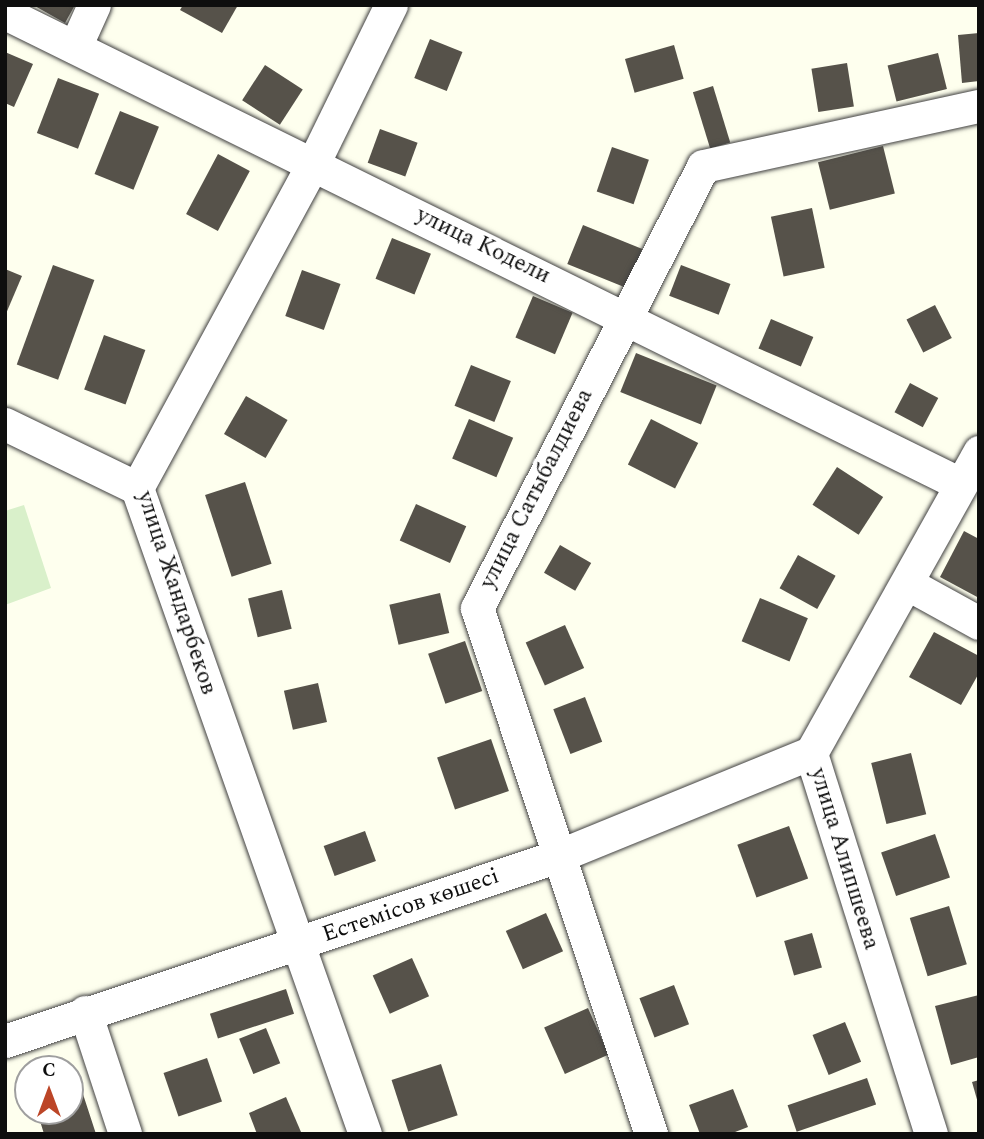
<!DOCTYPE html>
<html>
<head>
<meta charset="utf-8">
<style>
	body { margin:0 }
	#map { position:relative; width:984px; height:1139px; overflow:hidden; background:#feffee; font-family:Spectral,serif }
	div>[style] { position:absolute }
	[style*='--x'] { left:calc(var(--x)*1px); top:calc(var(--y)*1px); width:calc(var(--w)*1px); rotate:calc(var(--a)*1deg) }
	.pitch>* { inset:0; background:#d9f0ca }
	.building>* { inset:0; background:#56524a; transform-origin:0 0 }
	.roads { filter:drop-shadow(0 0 2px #414141) drop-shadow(0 0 2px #414141) }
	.minor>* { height:33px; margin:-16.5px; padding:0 16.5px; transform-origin:16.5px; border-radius:16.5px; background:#fff }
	span { translate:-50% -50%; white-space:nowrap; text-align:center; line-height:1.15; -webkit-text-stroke:7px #fff; paint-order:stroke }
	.street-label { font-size:23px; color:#0e0e0e }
	.frame { position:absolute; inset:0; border:7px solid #0e0e0e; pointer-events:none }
	.north { position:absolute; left:14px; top:1055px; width:70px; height:70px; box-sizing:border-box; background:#fff; border:2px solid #9f9f9f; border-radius:50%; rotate:0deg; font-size:19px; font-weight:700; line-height:28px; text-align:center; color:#0e0e0e }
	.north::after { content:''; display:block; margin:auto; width:24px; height:32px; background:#bc4527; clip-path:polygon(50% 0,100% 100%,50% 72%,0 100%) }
</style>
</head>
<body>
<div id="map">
	<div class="pitch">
		<i style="clip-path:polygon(24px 505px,51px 588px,5px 605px,5px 511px)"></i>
	</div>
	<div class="building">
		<i style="clip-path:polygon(33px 5px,75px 5px,65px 23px)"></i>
		<i style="clip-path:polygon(183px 5px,238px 5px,222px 33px,180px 10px)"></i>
		<i style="clip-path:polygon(979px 33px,979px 81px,962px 83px,958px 35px)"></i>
		<i style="left:430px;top:39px;width:35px;height:42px;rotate:22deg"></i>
		<i style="left:674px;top:45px;width:35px;height:51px;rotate:74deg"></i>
		<i style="clip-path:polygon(5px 52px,33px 64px,14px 107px,5px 103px)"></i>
		<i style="left:938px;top:53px;width:37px;height:52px;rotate:76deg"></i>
		<i style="left:847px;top:63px;width:44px;height:36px;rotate:81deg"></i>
		<i style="left:265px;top:65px;width:45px;height:42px;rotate:33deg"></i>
		<i style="left:58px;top:78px;width:44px;height:59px;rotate:21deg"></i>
		<i style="left:713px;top:86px;width:59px;height:21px;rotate:73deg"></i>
		<i style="left:120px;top:111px;width:42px;height:68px;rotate:22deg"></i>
		<i style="left:380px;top:129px;width:40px;height:36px;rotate:20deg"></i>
		<i style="left:883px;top:146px;width:49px;height:67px;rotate:76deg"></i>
		<i style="left:612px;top:147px;width:39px;height:47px;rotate:19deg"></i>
		<i style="left:218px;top:154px;width:36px;height:68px;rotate:28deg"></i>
		<i style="left:812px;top:208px;width:61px;height:42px;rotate:78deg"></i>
		<i style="left:583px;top:225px;width:64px;height:42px;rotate:22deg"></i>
		<i style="left:392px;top:238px;width:42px;height:44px;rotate:22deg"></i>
		<i style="left:53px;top:265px;width:44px;height:106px;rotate:20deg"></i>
		<i style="left:681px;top:265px;width:53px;height:33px;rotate:21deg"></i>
		<i style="clip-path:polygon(5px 269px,22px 276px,5px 316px)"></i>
		<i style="left:302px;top:270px;width:41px;height:49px;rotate:20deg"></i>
		<i style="left:533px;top:296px;width:43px;height:45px;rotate:23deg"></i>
		<i style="left:935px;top:305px;width:37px;height:32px;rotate:63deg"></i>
		<i style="left:771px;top:319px;width:46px;height:32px;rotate:23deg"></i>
		<i style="left:104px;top:335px;width:44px;height:58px;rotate:20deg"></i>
		<i style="left:636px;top:353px;width:87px;height:42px;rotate:22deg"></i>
		<i style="left:471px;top:365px;width:43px;height:44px;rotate:22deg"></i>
		<i style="left:910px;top:383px;width:32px;height:33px;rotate:28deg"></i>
		<i style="left:246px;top:396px;width:48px;height:44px;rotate:30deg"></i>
		<i style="left:469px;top:419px;width:48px;height:43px;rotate:23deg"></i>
		<i style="left:651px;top:419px;width:53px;height:51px;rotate:27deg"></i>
		<i style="left:837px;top:467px;width:55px;height:45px;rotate:33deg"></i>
		<i style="left:245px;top:482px;width:86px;height:42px;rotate:72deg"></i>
		<i style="left:416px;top:504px;width:55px;height:40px;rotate:24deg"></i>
		<i style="clip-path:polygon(964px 531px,979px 539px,979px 598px,940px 577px)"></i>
		<i style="left:560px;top:545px;width:36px;height:32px;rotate:30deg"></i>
		<i style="left:798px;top:555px;width:43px;height:38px;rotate:29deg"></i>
		<i style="left:282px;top:590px;width:40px;height:35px;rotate:76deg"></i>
		<i style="left:440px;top:593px;width:41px;height:52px;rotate:77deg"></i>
		<i style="left:760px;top:598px;width:52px;height:47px;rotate:23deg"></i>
		<i style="left:565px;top:625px;width:47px;height:43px;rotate:66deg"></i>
		<i style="clip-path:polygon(934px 632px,979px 656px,979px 673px,961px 705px,909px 677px)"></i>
		<i style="left:465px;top:641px;width:53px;height:39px;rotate:71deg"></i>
		<i style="left:318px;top:683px;width:40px;height:35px;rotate:77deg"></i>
		<i style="left:585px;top:697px;width:48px;height:34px;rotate:69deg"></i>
		<i style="left:491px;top:739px;width:55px;height:57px;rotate:71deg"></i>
		<i style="left:911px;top:753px;width:63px;height:41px;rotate:76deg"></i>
		<i style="left:789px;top:826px;width:56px;height:55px;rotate:70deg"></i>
		<i style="left:365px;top:831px;width:32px;height:44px;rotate:70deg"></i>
		<i style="left:935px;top:834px;width:46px;height:57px;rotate:71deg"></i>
		<i style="left:949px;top:906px;width:61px;height:41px;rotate:73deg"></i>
		<i style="left:546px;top:913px;width:42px;height:44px;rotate:66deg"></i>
		<i style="left:812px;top:933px;width:36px;height:29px;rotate:74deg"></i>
		<i style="left:412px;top:958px;width:42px;height:43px;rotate:66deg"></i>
		<i style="left:674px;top:985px;width:42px;height:37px;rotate:69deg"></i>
		<i style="left:286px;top:989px;width:26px;height:80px;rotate:72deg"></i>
		<i style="clip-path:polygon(979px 995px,979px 1057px,951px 1065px,935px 1006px)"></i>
		<i style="left:588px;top:1008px;width:51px;height:48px;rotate:66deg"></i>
		<i style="left:845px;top:1022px;width:43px;height:35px;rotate:68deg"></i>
		<i style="left:266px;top:1028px;width:38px;height:29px;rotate:68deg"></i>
		<i style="left:207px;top:1058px;width:46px;height:46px;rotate:71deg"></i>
		<i style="left:441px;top:1064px;width:54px;height:52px;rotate:72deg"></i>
		<i style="left:867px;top:1078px;width:28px;height:84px;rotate:71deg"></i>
		<i style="clip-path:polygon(979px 1080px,979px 1103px,978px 1103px,972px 1082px)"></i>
		<i style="clip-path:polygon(81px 1088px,96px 1134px,44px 1134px,37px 1111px,70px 1111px,70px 1092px)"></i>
		<i style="clip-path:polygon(733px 1089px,748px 1127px,730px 1134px,700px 1134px,689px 1105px)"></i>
		<i style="clip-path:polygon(286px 1097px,301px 1132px,257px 1134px,249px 1113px)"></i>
	</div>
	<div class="roads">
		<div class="minor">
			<i style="--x:5;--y:13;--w:1063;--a:26.25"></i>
			<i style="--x:75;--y:47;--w:46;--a:-65.7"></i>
			<i style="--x:5;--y:424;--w:147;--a:25.9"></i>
			<i style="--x:908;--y:584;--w:81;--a:28.8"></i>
			<i style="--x:85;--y:1012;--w:128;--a:71.8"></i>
			<i style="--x:5;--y:1041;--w:583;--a:-18.5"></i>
			<i style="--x:558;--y:856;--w:273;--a:-22.2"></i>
			<i style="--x:365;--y:1134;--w:685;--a:-109.44"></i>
			<i style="--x:137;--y:488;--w:371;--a:-61.5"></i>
			<i style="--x:314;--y:162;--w:175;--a:-63.9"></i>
			<i style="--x:651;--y:1134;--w:554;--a:-108.3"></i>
			<i style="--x:477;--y:608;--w:496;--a:-62.9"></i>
			<i style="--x:703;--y:166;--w:282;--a:-12.3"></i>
			<i style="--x:931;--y:1134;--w:399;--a:-107.5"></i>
			<i style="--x:811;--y:753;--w:345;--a:-60.8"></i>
		</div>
	</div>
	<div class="street-label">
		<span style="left:483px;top:246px;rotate:26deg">улица Кодели</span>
		<span style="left:537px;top:489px;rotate:-63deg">улица Сатыбалдиева</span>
		<span style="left:176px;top:593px;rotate:72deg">улица Жандарбеков</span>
		<span style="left:844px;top:859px;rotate:73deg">улица Алипшеева</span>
		<span style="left:411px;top:906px;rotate:-19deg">Естемісов көшесі</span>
	</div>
	<div class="frame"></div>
	<div class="north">С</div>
</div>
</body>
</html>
